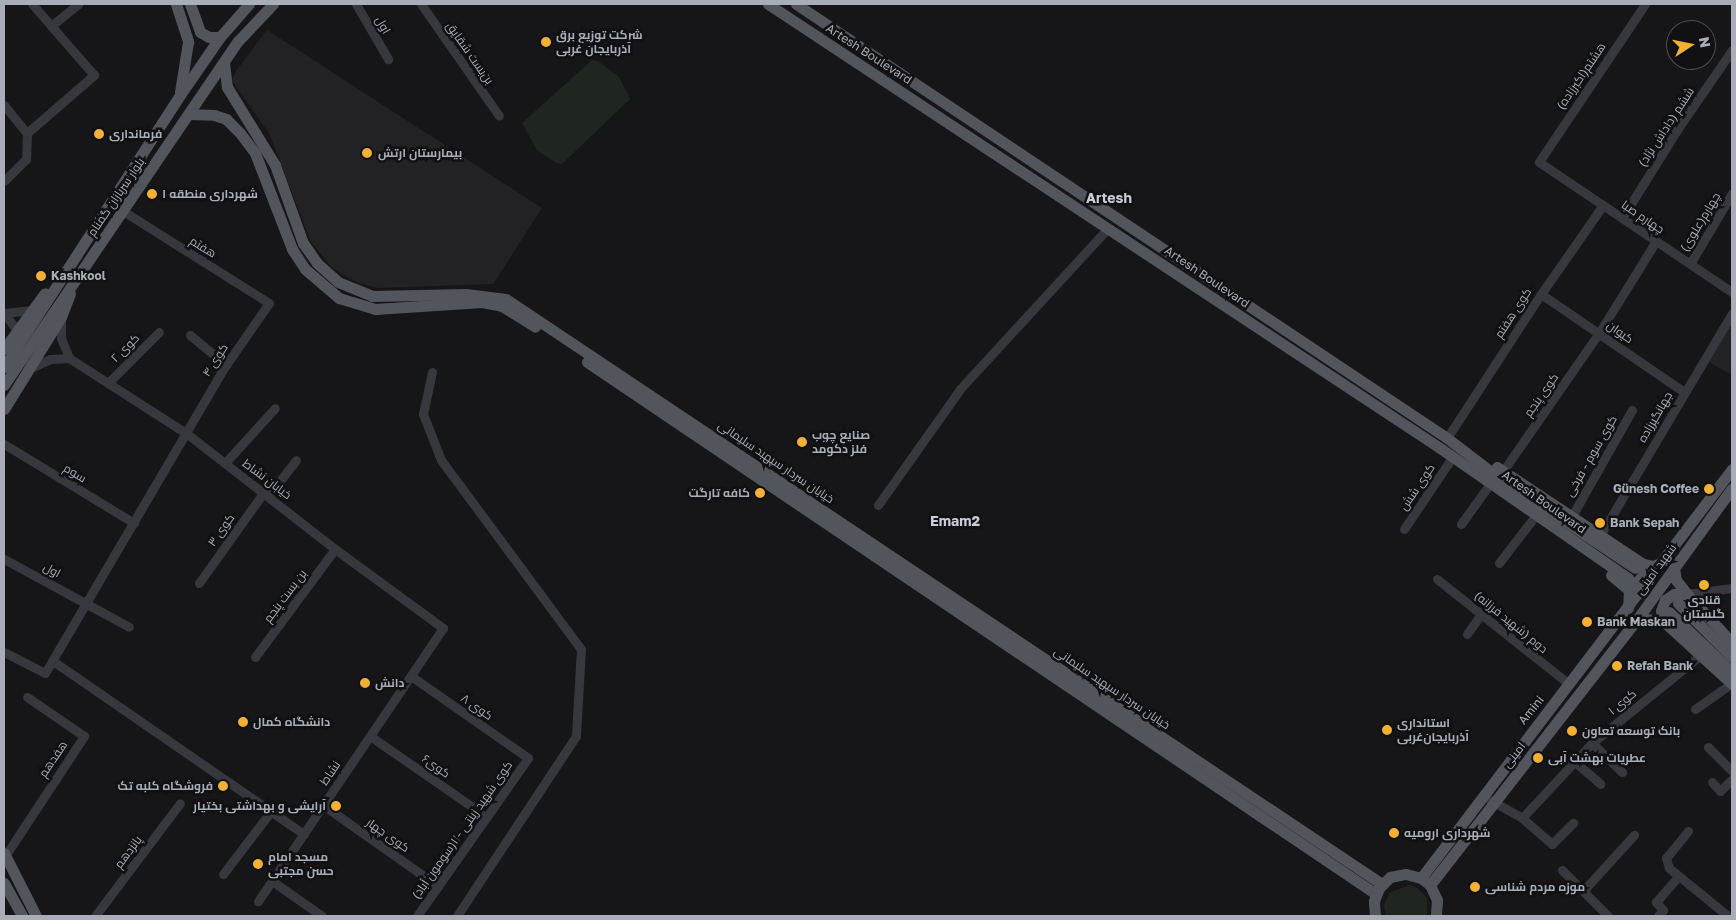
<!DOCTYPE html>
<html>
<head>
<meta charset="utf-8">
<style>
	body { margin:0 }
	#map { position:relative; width:1736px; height:920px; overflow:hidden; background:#161618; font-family:"Golos Text",Cairo,sans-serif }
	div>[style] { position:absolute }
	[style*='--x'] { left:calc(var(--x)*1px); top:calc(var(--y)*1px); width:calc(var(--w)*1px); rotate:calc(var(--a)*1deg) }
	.built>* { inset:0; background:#222225 }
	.green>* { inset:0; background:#1e261f }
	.minor>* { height:9px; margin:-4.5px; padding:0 4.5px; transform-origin:4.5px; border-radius:4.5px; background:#37383d }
	.major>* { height:11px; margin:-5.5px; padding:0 5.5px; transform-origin:5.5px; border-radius:5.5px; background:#53555c }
	.dots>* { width:14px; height:14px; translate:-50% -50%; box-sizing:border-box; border:2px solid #111113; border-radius:50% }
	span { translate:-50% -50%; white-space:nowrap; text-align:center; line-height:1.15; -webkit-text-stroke:5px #111113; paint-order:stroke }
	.street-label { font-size:12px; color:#a8adb8 }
	.poi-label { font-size:12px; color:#a8adb8; font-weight:700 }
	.left { translate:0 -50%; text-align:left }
	.right { translate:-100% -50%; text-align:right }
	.neighbourhood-label { font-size:14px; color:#c9ccd4; font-weight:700 }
	.frame { position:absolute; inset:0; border:5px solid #a8adb8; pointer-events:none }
	.north { position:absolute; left:1666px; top:20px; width:50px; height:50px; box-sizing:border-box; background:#111113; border:1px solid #4d4f55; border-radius:50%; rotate:79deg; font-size:14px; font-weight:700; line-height:20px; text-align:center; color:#a8adb8 }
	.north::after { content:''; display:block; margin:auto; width:18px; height:22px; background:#f2b134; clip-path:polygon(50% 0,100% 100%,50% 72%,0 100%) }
</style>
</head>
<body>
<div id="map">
	<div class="built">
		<i style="clip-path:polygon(267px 30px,542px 208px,493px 284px,377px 288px,356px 282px,332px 268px,311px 242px,269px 133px,232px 81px,236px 71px)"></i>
		<i style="clip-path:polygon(1730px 323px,1732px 324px,1732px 375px,1707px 361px)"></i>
	</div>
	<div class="green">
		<i style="clip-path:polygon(592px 60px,598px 61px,619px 77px,630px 99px,562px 164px,556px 163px,537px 150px,522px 123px)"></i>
		<i style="clip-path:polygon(1409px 885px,1416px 887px,1427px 898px,1427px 916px,1386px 916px,1384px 906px,1389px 893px)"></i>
	</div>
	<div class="minor">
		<i style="--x:356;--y:4;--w:64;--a:59.8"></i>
		<i style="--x:421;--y:4;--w:136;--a:55.1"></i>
		<i style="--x:1645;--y:4;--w:190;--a:123.9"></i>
		<i style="--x:1539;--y:162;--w:233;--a:34"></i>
		<i style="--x:51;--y:26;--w:35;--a:-39"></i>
		<i style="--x:4;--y:105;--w:36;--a:51"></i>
		<i style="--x:27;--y:133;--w:26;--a:92"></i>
		<i style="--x:26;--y:159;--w:31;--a:135"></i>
		<i style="--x:27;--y:133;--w:89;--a:-40.9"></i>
		<i style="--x:94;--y:75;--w:94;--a:-131.1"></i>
		<i style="--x:1622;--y:218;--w:104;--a:-58"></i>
		<i style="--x:1677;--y:130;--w:97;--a:-55.5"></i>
		<i style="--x:1690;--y:264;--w:82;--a:-59.4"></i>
		<i style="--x:1541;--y:294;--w:173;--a:34.4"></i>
		<i style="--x:4;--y:313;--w:27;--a:-6"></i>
		<i style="--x:4;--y:313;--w:21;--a:53"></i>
		<i style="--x:61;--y:317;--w:21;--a:90"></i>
		<i style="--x:61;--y:338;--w:22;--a:68"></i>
		<i style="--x:190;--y:335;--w:47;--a:39.8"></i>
		<i style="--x:69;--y:358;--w:139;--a:32.7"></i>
		<i style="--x:186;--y:433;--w:189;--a:37.9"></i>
		<i style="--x:335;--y:549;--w:134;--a:36.2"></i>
		<i style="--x:443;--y:628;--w:330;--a:124.1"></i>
		<i style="--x:31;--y:368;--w:21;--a:-25"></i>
		<i style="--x:50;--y:359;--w:19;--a:-3"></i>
		<i style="--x:432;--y:372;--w:43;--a:102.1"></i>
		<i style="--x:423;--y:414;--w:49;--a:68.6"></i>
		<i style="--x:441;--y:460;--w:235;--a:53.5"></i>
		<i style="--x:581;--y:649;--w:87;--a:93.3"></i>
		<i style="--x:576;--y:736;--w:216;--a:123.5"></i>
		<i style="--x:108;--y:383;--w:72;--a:-45"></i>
		<i style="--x:1447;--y:438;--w:172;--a:-56.9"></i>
		<i style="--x:1541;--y:294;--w:108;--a:-55.1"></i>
		<i style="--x:4;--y:444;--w:152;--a:31.3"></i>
		<i style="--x:225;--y:463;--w:74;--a:-47.7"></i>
		<i style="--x:1503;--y:471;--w:168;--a:-55.2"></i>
		<i style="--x:1599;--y:333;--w:108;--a:-58.2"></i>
		<i style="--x:269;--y:495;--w:44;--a:-52.4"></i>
		<i style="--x:878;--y:505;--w:142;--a:-54.7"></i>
		<i style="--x:960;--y:389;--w:219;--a:-47.4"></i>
		<i style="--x:1572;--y:516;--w:122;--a:-60.5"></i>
		<i style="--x:1461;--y:524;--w:44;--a:-54.2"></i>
		<i style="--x:1404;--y:529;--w:84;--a:-56.1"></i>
		<i style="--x:1601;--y:534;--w:257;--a:-59.3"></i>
		<i style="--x:4;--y:559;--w:142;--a:28.5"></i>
		<i style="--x:1499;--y:563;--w:54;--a:-52.5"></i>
		<i style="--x:1437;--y:579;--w:169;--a:38.5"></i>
		<i style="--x:199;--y:583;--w:112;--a:-54.5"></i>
		<i style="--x:1687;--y:594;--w:45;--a:-7.6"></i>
		<i style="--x:1467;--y:634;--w:24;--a:-55"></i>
		<i style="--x:4;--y:652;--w:46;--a:27.1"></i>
		<i style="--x:45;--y:673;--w:357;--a:-59.6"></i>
		<i style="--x:226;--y:365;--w:75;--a:-55.3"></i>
		<i style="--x:269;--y:303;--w:173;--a:-147.8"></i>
		<i style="--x:255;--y:657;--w:134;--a:-53.5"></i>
		<i style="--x:53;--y:661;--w:305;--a:34.6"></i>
		<i style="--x:411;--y:676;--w:143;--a:35"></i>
		<i style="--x:528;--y:758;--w:193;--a:125.1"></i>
		<i style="--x:1695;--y:709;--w:45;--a:-35.1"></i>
		<i style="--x:370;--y:736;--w:142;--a:34.7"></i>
		<i style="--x:1592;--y:743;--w:42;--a:44"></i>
		<i style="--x:1708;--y:747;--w:34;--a:45"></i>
		<i style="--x:1574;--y:761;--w:35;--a:41"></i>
		<i style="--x:1712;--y:782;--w:12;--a:48"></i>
		<i style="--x:1720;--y:791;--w:17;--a:-45"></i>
		<i style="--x:1490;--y:800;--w:37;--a:29"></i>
		<i style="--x:1522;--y:818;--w:40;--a:41"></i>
		<i style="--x:1552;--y:844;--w:30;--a:-45"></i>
		<i style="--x:323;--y:805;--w:141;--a:35.2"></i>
		<i style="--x:1522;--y:818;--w:103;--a:-47"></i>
		<i style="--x:1592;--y:743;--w:141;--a:-39"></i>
		<i style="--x:1688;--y:831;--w:35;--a:129"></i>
		<i style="--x:1666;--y:858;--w:10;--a:73"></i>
		<i style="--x:1669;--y:868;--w:76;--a:39.1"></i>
		<i style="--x:5;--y:856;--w:144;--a:-56.6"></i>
		<i style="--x:84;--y:736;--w:69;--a:-145.6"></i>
		<i style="--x:1562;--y:870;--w:30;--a:45"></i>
		<i style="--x:223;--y:874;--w:79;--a:-52.7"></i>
		<i style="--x:272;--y:881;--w:61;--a:35"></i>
		<i style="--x:95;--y:916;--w:141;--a:-53"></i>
		<i style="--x:1608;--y:916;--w:35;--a:-135"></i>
		<i style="--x:1583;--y:891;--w:76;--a:-47.7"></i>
		<i style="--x:1658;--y:916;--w:8;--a:-50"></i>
		<i style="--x:1663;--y:910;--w:11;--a:-131"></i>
		<i style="--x:1656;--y:902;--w:32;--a:-49"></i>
	</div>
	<div class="major">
		<i style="--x:176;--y:4;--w:40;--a:72"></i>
		<i style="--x:188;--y:42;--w:51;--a:99.1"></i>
		<i style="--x:190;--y:4;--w:30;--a:70"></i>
		<i style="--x:200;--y:32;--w:10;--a:29"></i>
		<i style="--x:209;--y:37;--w:11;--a:0"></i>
		<i style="--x:768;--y:4;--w:805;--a:33.45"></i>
		<i style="--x:1440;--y:448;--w:229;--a:34.7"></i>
		<i style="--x:796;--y:4;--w:782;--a:33.69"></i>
		<i style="--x:1447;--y:438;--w:59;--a:37.5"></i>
		<i style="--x:1494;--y:474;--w:169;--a:33.7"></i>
		<i style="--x:224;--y:63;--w:24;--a:83"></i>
		<i style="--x:227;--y:87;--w:92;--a:58.4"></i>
		<i style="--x:275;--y:165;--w:83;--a:70.3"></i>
		<i style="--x:303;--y:243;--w:24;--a:55"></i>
		<i style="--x:317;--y:263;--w:28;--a:42"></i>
		<i style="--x:338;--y:282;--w:37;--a:22"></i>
		<i style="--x:372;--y:296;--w:94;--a:-1.2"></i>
		<i style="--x:466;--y:294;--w:40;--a:7.1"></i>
		<i style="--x:506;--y:299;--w:1053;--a:33.74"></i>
		<i style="--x:189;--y:114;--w:25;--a:2"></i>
		<i style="--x:214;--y:115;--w:13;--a:18"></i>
		<i style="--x:226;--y:119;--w:20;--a:45"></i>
		<i style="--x:240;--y:133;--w:25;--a:53"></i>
		<i style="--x:255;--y:153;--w:103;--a:68.9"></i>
		<i style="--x:292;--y:249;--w:24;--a:57"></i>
		<i style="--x:305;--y:269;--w:45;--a:40.5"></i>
		<i style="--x:339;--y:298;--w:38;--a:17"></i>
		<i style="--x:375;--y:309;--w:107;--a:-3.7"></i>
		<i style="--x:482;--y:302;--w:20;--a:11"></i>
		<i style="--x:502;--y:306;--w:39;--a:32"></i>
		<i style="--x:4;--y:349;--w:69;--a:-53.8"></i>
		<i style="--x:587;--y:362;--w:952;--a:33.99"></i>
		<i style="--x:4;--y:367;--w:324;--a:-57.1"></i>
		<i style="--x:180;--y:95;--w:70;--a:-55.4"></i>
		<i style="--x:220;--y:37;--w:44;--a:-48.7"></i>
		<i style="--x:4;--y:385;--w:416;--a:-55.8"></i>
		<i style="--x:238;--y:41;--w:51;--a:-46.6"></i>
		<i style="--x:4;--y:409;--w:108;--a:-58.2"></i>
		<i style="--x:61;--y:317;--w:25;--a:-69"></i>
		<i style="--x:1497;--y:467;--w:175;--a:33.6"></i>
		<i style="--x:1643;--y:564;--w:10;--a:11"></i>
		<i style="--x:1653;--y:566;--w:11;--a:-22"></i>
		<i style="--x:1674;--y:568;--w:12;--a:81"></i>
		<i style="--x:1676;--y:580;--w:18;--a:52"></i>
		<i style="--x:1687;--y:594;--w:67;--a:47.4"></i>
		<i style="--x:1611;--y:575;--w:23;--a:40"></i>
		<i style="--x:1629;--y:590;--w:18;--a:93"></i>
		<i style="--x:1624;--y:584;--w:9;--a:6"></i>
		<i style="--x:1633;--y:585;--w:6;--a:-39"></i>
		<i style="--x:1638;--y:581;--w:10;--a:-53"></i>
		<i style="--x:1644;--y:573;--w:9;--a:-96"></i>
		<i style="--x:1678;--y:603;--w:76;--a:45"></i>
		<i style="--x:1669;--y:612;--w:87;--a:43.6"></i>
		<i style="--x:1638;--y:618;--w:25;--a:7"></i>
		<i style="--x:1663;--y:621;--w:93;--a:42.4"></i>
		<i style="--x:1663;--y:621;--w:10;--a:-101"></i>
		<i style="--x:1661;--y:611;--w:12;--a:-70"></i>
		<i style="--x:1665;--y:600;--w:11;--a:-34"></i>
		<i style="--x:1674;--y:594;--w:13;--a:0"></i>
		<i style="--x:4;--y:853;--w:71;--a:63.1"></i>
		<i style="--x:1421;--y:878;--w:514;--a:-52.75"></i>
		<i style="--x:4;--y:883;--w:38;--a:61"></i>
		<i style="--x:1430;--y:885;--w:338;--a:-52.1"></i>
		<i style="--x:1638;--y:618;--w:160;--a:-54.1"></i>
		<i style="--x:1375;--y:916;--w:15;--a:-94"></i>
		<i style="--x:1374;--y:901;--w:14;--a:-69"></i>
		<i style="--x:1379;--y:888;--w:16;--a:-45"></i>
		<i style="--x:1390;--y:877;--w:16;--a:-11"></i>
		<i style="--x:1406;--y:874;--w:16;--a:15"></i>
		<i style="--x:1421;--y:878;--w:11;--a:38"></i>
		<i style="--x:1430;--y:885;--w:17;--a:65"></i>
		<i style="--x:1437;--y:900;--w:16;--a:94"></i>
	</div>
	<div class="dots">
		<i style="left:546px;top:42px;background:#f2b134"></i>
		<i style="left:99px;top:134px;background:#f2b134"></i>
		<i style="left:367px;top:153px;background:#f2b134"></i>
		<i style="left:152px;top:194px;background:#f2b134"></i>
		<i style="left:41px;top:276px;background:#f2b134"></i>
		<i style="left:802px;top:442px;background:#f2b134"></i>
		<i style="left:1709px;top:489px;background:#f2b134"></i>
		<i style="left:760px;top:493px;background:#f2b134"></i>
		<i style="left:1600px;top:523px;background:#f2b134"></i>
		<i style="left:1704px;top:585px;background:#f2b134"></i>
		<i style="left:1587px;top:622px;background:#f2b134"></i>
		<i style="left:1617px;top:666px;background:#f2b134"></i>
		<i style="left:365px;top:683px;background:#f2b134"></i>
		<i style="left:243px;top:722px;background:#f2b134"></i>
		<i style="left:1387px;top:730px;background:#f2b134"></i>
		<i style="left:1572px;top:731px;background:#f2b134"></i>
		<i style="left:1538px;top:758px;background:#f2b134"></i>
		<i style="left:223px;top:786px;background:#f2b134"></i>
		<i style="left:336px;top:806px;background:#f2b134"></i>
		<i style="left:1394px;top:833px;background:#f2b134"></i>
		<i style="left:258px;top:864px;background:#f2b134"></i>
		<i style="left:1475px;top:887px;background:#f2b134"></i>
	</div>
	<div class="street-label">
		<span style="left:383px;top:25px;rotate:60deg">اول</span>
		<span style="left:470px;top:53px;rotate:55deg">بن‌بست شقایق</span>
		<span style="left:869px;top:54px;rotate:33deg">Artesh Boulevard</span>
		<span style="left:1581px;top:76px;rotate:-56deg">هشتم(اکبرزاده)</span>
		<span style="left:1666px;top:127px;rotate:-57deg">ششم (داداش نژاد)</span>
		<span style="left:116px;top:197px;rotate:-56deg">بلوار سربازان گمنام</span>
		<span style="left:1643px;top:217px;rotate:34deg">چهارم صبا</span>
		<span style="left:1700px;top:222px;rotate:-59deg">چهارم(علوی)</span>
		<span style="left:203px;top:247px;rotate:32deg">هفتم</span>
		<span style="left:1207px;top:277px;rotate:34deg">Artesh Boulevard</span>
		<span style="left:1513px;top:313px;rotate:-57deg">کوی هفتم</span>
		<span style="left:1620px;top:332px;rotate:35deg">کیوان</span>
		<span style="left:125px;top:348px;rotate:-45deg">کوی ۲</span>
		<span style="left:215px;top:360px;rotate:-57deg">کوی ۴</span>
		<span style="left:1541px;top:395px;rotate:-55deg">کوی پنجم</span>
		<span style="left:1655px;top:417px;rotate:-60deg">جهانگیرزاده</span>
		<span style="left:1591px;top:456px;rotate:-60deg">کوی سوم - فرخی</span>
		<span style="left:776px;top:462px;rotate:34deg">خیابان سردار سپهبد سلیمانی</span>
		<span style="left:75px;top:473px;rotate:31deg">سوم</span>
		<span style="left:267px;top:479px;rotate:37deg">خیابان نشاط</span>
		<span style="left:1417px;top:487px;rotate:-56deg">کوی شش</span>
		<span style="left:1544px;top:502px;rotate:35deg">Artesh Boulevard</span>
		<span style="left:221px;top:530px;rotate:-55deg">کوی ۳</span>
		<span style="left:1656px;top:569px;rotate:-54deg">شهید امینی</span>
		<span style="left:52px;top:570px;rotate:28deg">اول</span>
		<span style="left:285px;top:596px;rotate:-53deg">بن بست پنجم</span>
		<span style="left:1511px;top:622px;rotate:39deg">دوم (شهید فرزانه)</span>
		<span style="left:1112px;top:688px;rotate:34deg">خیابان سردار سپهبد سلیمانی</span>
		<span style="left:1622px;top:702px;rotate:-39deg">کوی ۱</span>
		<span style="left:477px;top:707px;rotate:35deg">کوی ۸</span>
		<span style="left:1531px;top:710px;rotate:-51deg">Amini</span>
		<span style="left:1514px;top:755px;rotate:-52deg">امینی</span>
		<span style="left:53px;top:759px;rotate:-56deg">هفدهم</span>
		<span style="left:436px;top:766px;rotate:35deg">کوی۶</span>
		<span style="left:330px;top:773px;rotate:-56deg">نشاط</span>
		<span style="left:462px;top:830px;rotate:-55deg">کوی شهید زینتی -۱۱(سومون آباد)</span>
		<span style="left:388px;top:835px;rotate:35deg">کوی چهار</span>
		<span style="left:128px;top:852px;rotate:-53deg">پانزدهم</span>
	</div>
	<div class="poi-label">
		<span class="left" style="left:556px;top:42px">شرکت توزیع برق<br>آذربایجان غربی</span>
		<span class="left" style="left:109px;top:134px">فرمانداری</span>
		<span class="left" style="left:378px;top:153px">بیمارستان ارتش</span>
		<span class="left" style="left:162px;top:194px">شهرداری منطقه ۱</span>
		<span class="left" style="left:51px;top:276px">Kashkool</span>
		<span class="left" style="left:812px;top:442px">صنایع چوب<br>فلز دکومد</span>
		<span class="right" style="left:1699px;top:489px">Günesh Coffee</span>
		<span class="right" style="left:750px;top:493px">کافه تارگت</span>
		<span class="left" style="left:1610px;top:523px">Bank Sepah</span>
		<span style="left:1704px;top:607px">قنادی<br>گلستان</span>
		<span class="left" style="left:1597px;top:622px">Bank Maskan</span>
		<span class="left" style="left:1627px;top:666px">Refah Bank</span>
		<span class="left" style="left:375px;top:683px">دانش</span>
		<span class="left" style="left:253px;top:722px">دانشگاه کمال</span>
		<span class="left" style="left:1397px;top:730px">استانداری<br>آذربایجان‌غربی</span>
		<span class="left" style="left:1582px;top:731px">بانک توسعه تعاون</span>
		<span class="left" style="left:1548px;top:758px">عطریات بهشت آبی</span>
		<span class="right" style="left:213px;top:786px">فروشگاه کلبه تک</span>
		<span class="right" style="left:326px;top:806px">آرایشی و بهداشتی بختیار</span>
		<span class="left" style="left:1404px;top:833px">شهرداری ارومیه</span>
		<span class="left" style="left:268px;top:864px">مسجد امام<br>حسن مجتبی</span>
		<span class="left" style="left:1485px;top:887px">موزه مردم شناسی</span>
	</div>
	<div class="neighbourhood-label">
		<span style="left:1109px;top:198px">Artesh</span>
		<span style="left:955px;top:521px">Emam2</span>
	</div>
	<div class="frame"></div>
	<div class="north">N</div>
</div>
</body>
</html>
